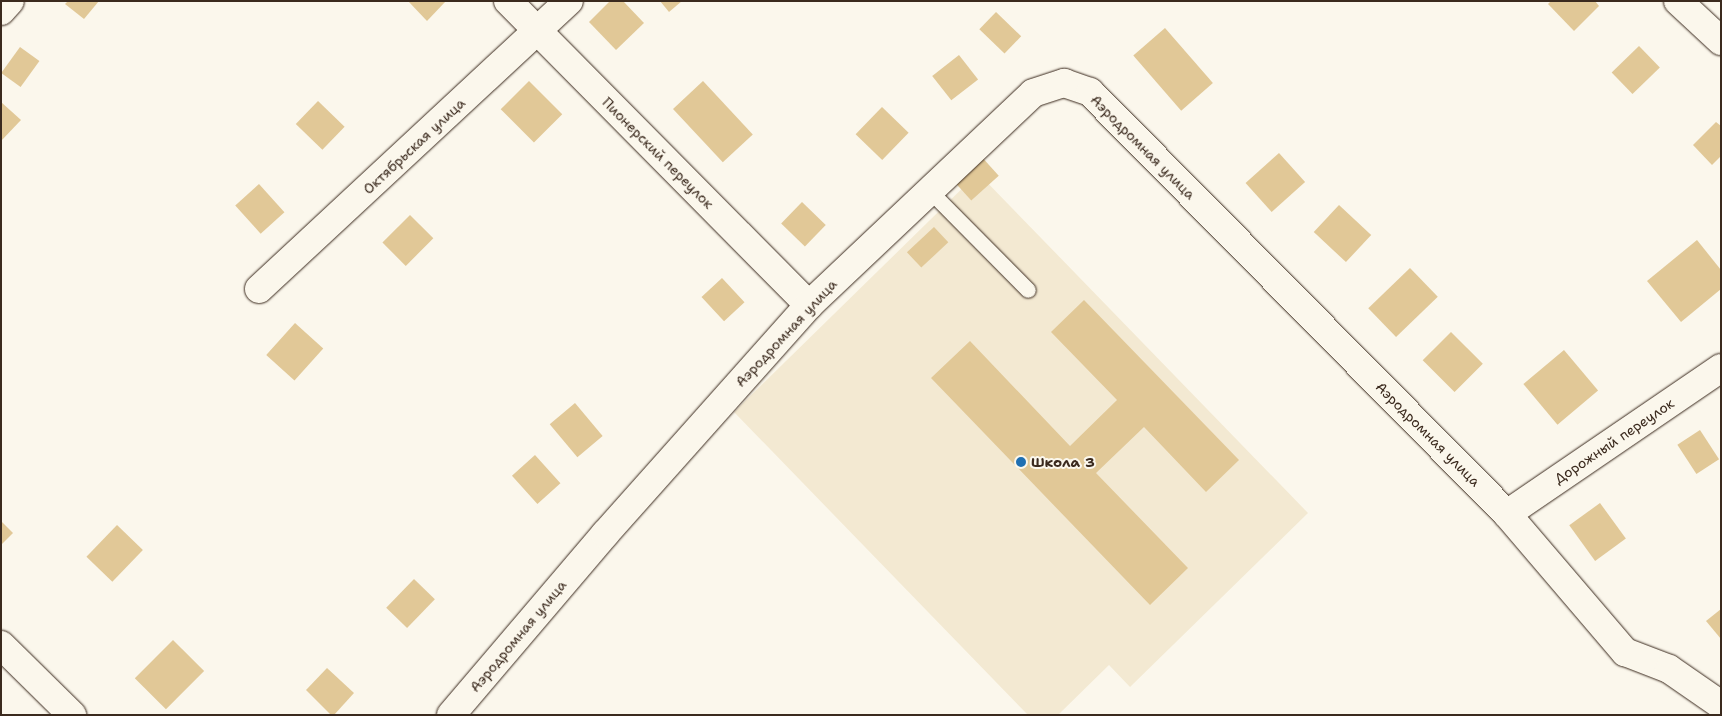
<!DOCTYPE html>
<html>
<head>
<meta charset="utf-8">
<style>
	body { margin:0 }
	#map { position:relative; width:1722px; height:716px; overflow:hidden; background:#fbf7ec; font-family:"Shantell Sans",sans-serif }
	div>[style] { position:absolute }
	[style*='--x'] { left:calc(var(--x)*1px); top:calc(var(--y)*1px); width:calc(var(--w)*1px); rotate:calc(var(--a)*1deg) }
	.built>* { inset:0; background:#f3e9d2 }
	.building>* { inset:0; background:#e1c897; transform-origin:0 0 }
	.roads { filter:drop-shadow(0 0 1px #3b2a1e) drop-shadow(0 0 1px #3b2a1e) }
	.lane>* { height:15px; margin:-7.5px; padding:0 7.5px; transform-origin:7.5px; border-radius:7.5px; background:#fbf7ec }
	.street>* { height:28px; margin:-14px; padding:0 14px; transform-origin:14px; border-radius:14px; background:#fbf7ec }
	.dots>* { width:14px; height:14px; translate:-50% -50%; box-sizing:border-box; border:2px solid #fbf7ec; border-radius:50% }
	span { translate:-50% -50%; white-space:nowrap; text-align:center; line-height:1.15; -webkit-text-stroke:4px #fbf7ec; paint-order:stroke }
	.street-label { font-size:14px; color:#3b2a1e }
	.poi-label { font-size:14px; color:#3b2a1e; font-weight:700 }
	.left { translate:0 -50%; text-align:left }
	.frame { position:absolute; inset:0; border:2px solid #3b2a1e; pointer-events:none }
</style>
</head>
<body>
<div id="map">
	<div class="built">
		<i style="clip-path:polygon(978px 173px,1308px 513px,1130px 687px,1109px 665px,1058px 715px,1028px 715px,734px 412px)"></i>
	</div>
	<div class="building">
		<i style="clip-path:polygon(68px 1px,99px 1px,84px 19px,65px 4px)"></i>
		<i style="clip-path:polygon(408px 1px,446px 1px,427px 21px)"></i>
		<i style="clip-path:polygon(610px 1px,623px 1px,644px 23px,616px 50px,589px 22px)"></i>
		<i style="clip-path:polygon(660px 1px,682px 1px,669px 12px)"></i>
		<i style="clip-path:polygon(1551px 1px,1595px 1px,1599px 6px,1574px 31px,1548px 4px)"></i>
		<i style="left:996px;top:12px;width:35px;height:24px;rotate:44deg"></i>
		<i style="left:1165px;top:28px;width:73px;height:42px;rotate:49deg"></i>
		<i style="left:1639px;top:46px;width:30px;height:38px;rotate:46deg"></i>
		<i style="left:20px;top:47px;width:24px;height:32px;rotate:36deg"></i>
		<i style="left:959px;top:55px;width:31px;height:34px;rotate:52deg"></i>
		<i style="left:529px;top:81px;width:47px;height:40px;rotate:45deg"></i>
		<i style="left:703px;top:81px;width:73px;height:41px;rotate:47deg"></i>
		<i style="left:318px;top:101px;width:37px;height:32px;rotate:44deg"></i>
		<i style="clip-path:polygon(1px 102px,21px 120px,1px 141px)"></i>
		<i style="left:882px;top:107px;width:37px;height:38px;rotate:44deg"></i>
		<i style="clip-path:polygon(1716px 122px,1721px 126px,1721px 156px,1712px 165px,1693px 145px)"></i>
		<i style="left:1279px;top:153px;width:39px;height:45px;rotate:48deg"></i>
		<i style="left:980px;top:155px;width:28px;height:37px;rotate:48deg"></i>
		<i style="left:259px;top:184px;width:38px;height:32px;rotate:48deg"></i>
		<i style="left:802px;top:202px;width:33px;height:30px;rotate:44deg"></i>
		<i style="left:1339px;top:205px;width:44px;height:37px;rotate:43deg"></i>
		<i style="left:410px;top:215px;width:33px;height:39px;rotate:45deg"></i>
		<i style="left:934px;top:227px;width:21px;height:37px;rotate:47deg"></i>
		<i style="clip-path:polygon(1697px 240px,1721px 270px,1721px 289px,1681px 322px,1647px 281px)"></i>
		<i style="left:1410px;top:268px;width:40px;height:58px;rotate:46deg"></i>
		<i style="left:722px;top:278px;width:33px;height:28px;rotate:47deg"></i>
		<i style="clip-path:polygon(1084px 300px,1239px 460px,1206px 492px,1144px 427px,1096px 473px,1188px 568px,1150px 605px,931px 378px,970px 341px,1070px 446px,1117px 400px,1051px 332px)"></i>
		<i style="left:295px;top:323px;width:38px;height:43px;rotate:42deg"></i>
		<i style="left:1451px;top:332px;width:45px;height:40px;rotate:45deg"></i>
		<i style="left:1564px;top:350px;width:53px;height:53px;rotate:50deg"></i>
		<i style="left:575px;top:403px;width:43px;height:33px;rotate:50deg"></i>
		<i style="left:1700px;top:430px;width:35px;height:27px;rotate:57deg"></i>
		<i style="left:535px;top:455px;width:38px;height:31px;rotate:48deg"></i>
		<i style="left:1600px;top:503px;width:44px;height:38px;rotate:54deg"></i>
		<i style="clip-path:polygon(1px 521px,13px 533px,1px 545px)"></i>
		<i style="left:117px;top:525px;width:36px;height:44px;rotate:44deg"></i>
		<i style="left:414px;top:579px;width:29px;height:40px;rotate:44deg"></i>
		<i style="clip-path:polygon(1721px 609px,1721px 639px,1706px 621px)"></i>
		<i style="left:173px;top:640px;width:44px;height:54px;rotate:45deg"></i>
		<i style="clip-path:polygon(327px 668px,354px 693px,334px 715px,331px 715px,306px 690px)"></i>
	</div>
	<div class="roads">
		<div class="lane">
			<i style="--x:930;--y:191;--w:139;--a:45.3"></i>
		</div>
		<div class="street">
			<i style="--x:508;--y:1;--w:428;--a:45.3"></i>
			<i style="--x:1678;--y:1;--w:59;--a:42.9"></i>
			<i style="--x:1;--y:11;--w:13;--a:-48"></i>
			<i style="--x:259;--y:289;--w:423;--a:-42.9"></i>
			<i style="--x:1507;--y:514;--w:259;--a:-34.3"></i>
			<i style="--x:1;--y:645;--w:100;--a:44.6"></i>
			<i style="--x:451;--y:715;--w:238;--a:-49.6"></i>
			<i style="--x:605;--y:534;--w:307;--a:-48.3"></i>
			<i style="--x:809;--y:305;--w:308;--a:-43.4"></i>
			<i style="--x:1033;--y:93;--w:33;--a:-18"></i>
			<i style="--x:1064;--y:83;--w:28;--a:19"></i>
			<i style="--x:1090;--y:92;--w:593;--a:45.34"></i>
			<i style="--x:1507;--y:514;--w:182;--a:49.5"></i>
			<i style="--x:1625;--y:652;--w:47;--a:21.1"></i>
			<i style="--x:1669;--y:669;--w:63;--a:34.7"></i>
		</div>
	</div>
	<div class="dots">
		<i style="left:1021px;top:462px;background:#1f6fb2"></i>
	</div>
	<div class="street-label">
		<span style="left:414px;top:146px;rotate:-43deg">Октябрьская улица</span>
		<span style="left:1143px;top:147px;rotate:45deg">Аэродромная улица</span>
		<span style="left:658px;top:153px;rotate:45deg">Пионерский переулок</span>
		<span style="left:786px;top:333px;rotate:-47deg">Аэродромная улица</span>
		<span style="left:1428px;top:434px;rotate:45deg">Аэродромная улица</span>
		<span style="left:1614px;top:441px;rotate:-34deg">Дорожный переулок</span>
		<span style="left:518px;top:636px;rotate:-50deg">Аэродромная улица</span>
	</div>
	<div class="poi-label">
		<span class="left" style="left:1031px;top:462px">Школа 3</span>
	</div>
	<div class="frame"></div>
</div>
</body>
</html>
